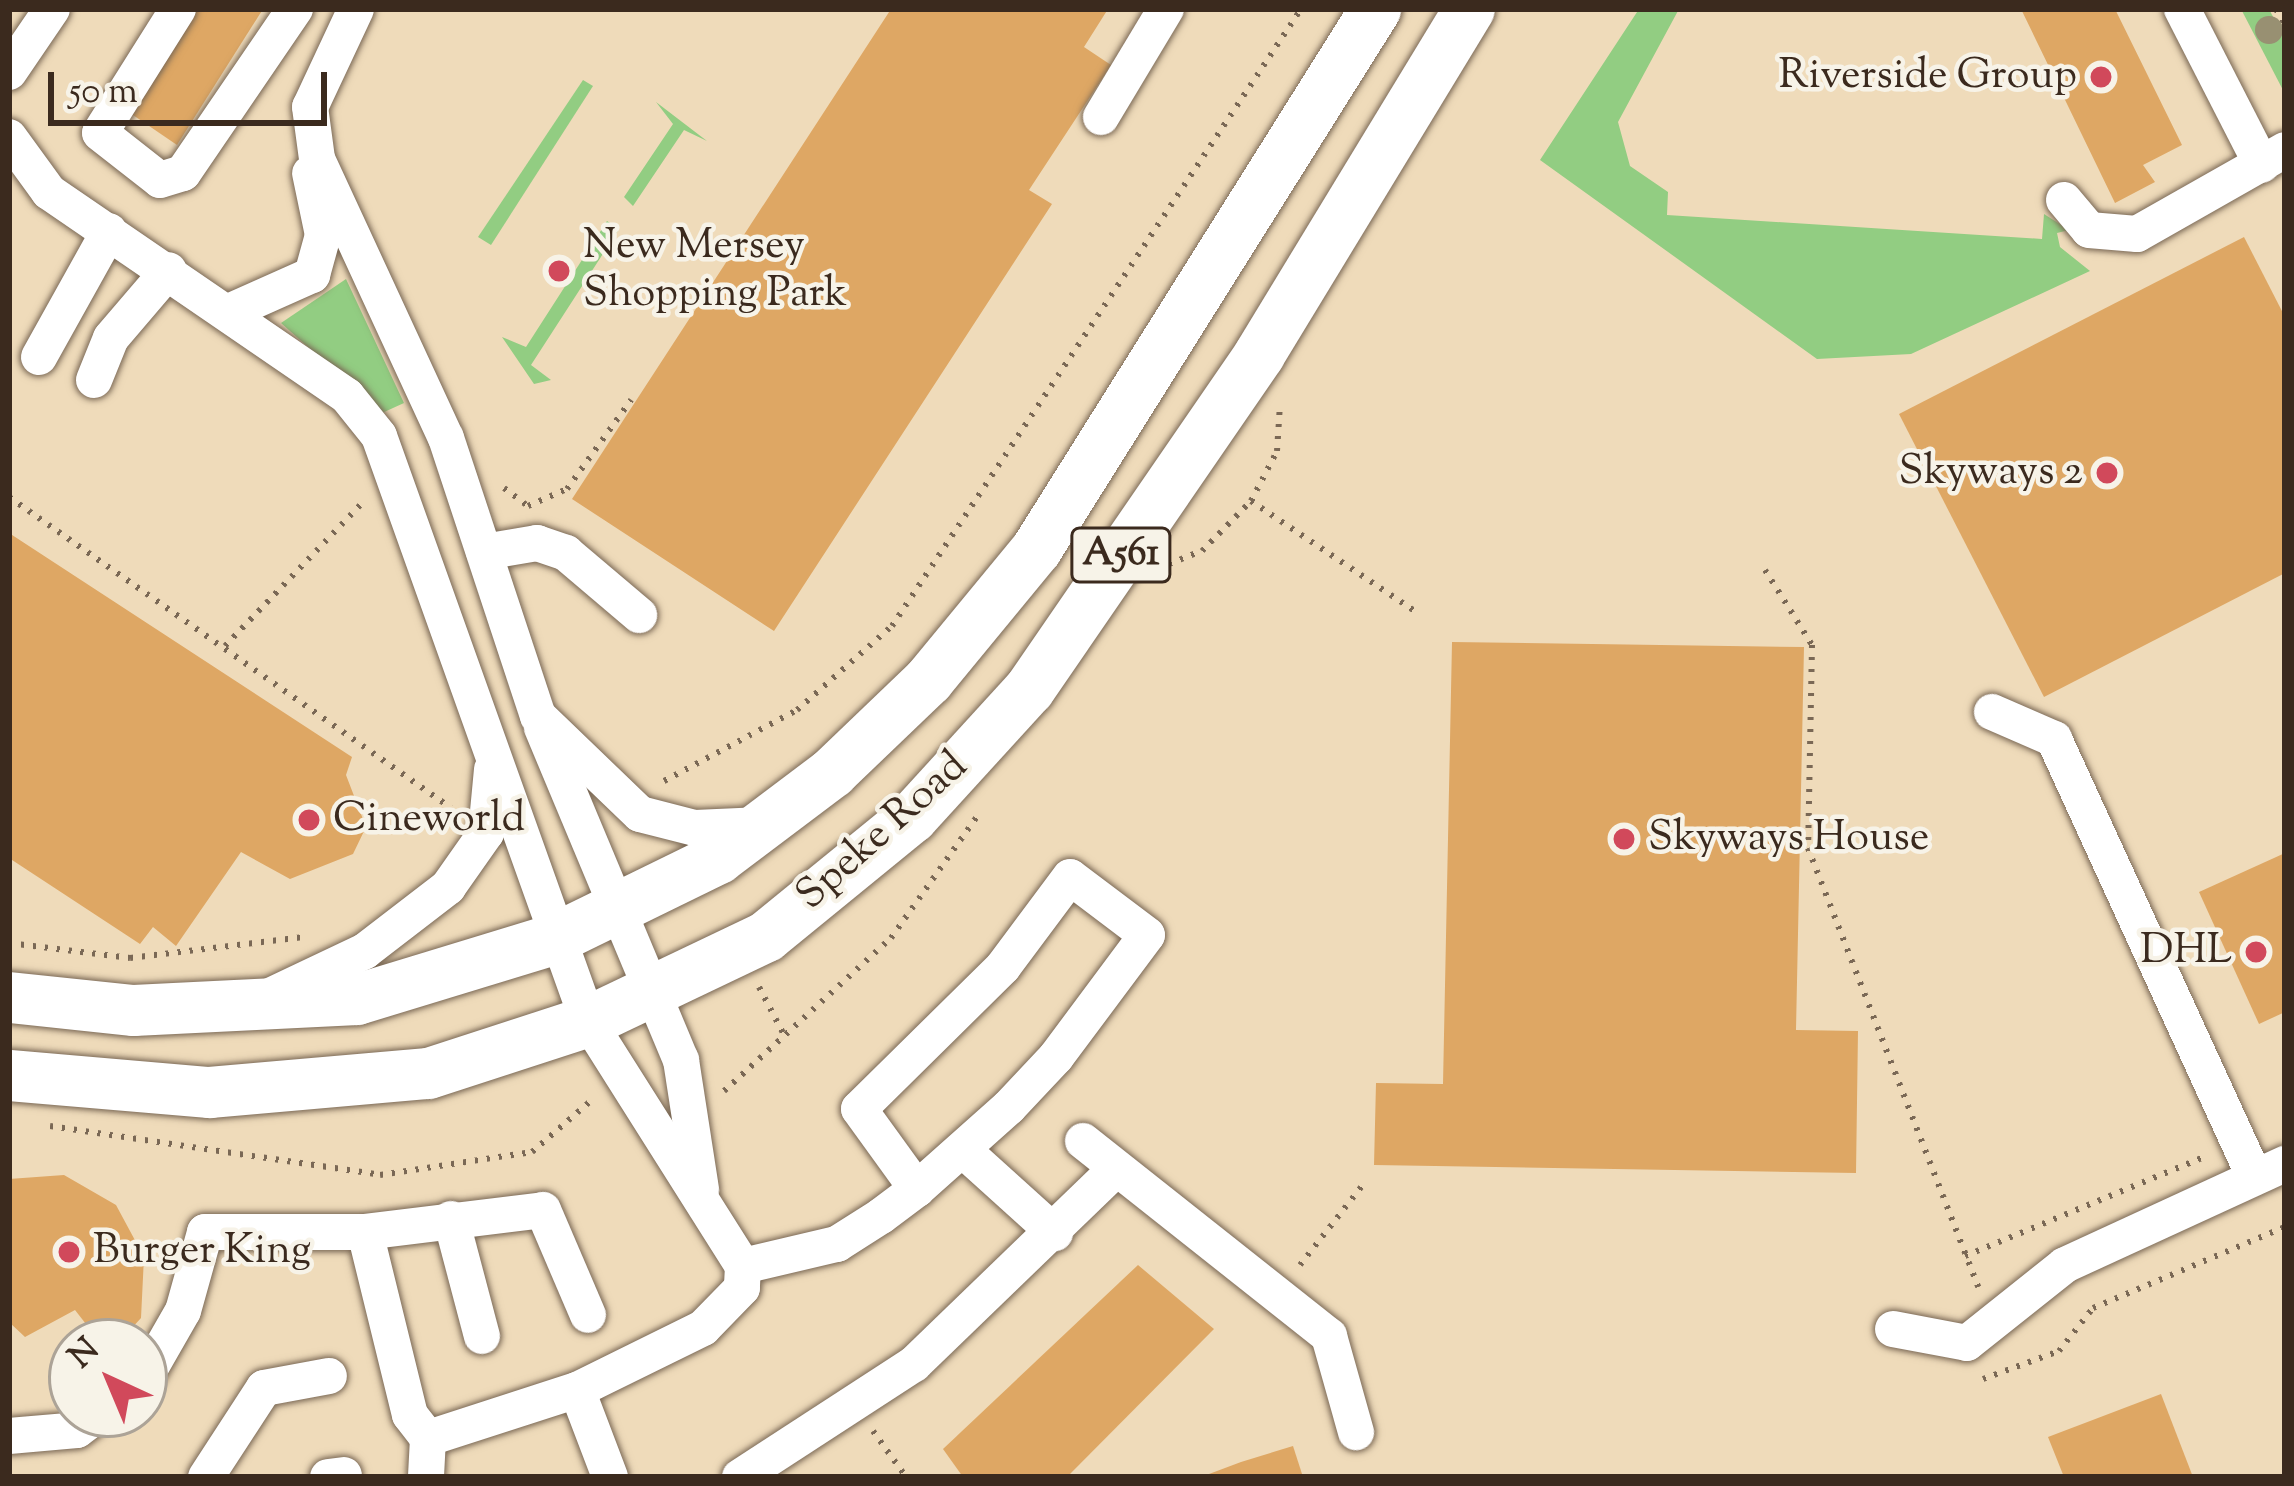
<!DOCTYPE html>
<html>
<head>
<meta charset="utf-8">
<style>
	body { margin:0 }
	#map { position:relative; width:2294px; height:1486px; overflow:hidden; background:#efdbba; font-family:"Sorts Mill Goudy",serif }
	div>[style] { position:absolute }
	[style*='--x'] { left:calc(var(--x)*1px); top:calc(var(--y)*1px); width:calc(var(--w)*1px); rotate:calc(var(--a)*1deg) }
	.green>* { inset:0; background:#92cd82 }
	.building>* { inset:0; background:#dea764 }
	.path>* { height:6px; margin-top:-3px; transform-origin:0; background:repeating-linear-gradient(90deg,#7a6855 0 3px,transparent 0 12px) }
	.roads { filter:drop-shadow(0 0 3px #7a6855) drop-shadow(0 0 3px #7a6855) }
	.minor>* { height:36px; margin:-18px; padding:0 18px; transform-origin:18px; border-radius:18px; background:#fff }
	.highway>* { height:51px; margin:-25.5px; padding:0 25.5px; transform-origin:25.5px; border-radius:25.5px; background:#fff }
	.trees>* { width:28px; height:28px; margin:-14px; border-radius:50%; background:#989072 }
	.dots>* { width:33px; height:33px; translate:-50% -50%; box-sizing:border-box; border:6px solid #f7f3e8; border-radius:50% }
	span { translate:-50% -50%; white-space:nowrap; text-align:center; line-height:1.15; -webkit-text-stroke:9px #f7f3e8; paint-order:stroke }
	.shield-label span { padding:3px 9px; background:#f7f3e8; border:3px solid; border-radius:9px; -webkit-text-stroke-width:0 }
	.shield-label { font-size:39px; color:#3b2a1e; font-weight:700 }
	.poi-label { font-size:42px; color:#3b2a1e }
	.right { translate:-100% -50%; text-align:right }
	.left { translate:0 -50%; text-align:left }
	.street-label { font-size:42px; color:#3b2a1e }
	.frame { position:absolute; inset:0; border:12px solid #3b2a1e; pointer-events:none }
	.north { position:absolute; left:48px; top:1318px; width:120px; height:120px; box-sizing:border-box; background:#f7f3e8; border:3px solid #aca397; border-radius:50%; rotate:316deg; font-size:33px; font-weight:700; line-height:48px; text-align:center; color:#3b2a1e }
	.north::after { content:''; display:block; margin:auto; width:42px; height:54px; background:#d1495b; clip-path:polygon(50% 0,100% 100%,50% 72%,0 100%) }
	.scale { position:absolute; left:48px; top:72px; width:279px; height:54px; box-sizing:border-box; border:6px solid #3b2a1e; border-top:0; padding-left:15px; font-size:36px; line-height:42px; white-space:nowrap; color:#3b2a1e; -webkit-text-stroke:9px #f7f3e8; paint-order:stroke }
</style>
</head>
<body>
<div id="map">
	<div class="green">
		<i style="clip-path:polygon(1639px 9px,1679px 9px,1618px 122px,1630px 166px,1668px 192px,1667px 215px,2042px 239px,2044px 214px,2069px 230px,2057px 233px,2060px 247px,2090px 271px,1911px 354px,1817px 359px,1540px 160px)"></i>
		<i style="clip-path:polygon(2241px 9px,2269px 9px,2285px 40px,2285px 94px)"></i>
		<i style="clip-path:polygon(583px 80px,593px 86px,491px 245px,478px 237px)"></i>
		<i style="clip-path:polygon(656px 102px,707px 141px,684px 130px,633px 206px,624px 197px,673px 124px)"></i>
		<i style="clip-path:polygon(607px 221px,619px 229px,531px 365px,551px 380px,534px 384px,502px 337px,526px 347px)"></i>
		<i style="clip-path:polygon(346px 279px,404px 403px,382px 413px,281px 323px)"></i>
	</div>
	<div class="building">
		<i style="clip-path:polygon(197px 9px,263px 9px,177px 145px,130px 113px)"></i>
		<i style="clip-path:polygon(891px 9px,1108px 9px,1084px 47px,1111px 65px,1029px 190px,1052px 204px,774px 631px,572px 499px)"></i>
		<i style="clip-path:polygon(2021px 9px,2115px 9px,2182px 145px,2143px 165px,2155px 182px,2115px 203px)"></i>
		<i style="clip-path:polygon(2244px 237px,2285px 317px,2285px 573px,2044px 697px,1899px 414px)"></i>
		<i style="clip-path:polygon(9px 533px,352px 757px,346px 775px,366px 827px,353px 854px,290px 879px,241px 852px,176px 946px,153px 927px,140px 944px,9px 858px)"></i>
		<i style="clip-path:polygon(1452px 642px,1804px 647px,1796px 1030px,1858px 1031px,1856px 1173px,1374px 1165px,1376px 1083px,1443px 1084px)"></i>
		<i style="clip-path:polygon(2285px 853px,2285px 1012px,2259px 1024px,2199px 892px)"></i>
		<i style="clip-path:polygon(64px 1175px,116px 1205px,144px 1257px,141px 1318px,119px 1342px,100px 1342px,75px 1310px,25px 1337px,9px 1322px,9px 1179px)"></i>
		<i style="clip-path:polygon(1138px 1265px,1214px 1329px,1067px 1477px,963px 1477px,943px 1449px)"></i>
		<i style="clip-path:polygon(2161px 1394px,2193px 1477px,2064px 1477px,2048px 1437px)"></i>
		<i style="clip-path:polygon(1293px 1446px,1303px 1477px,1201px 1477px,1241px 1462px)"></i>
	</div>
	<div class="path">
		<i style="--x:2276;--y:9;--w:20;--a:63"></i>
		<i style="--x:504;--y:488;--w:30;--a:37"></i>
		<i style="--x:528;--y:506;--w:43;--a:-23.6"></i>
		<i style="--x:567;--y:489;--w:110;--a:-54.3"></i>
		<i style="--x:9;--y:497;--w:540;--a:35.13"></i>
		<i style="--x:1251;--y:501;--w:199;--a:33.9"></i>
		<i style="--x:1169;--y:564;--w:35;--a:-22"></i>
		<i style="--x:1202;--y:551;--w:70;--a:-45.6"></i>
		<i style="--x:1251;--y:501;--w:56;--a:-62.5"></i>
		<i style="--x:1277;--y:451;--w:46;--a:-86.3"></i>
		<i style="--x:1765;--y:570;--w:89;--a:57.9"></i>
		<i style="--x:1812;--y:645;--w:203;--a:91.1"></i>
		<i style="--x:1808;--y:848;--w:471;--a:68.8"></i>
		<i style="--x:225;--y:646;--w:199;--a:-46.2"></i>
		<i style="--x:664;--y:781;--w:151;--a:-28.1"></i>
		<i style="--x:797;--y:710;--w:127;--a:-41.5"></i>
		<i style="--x:892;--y:626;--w:740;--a:-56.46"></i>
		<i style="--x:9;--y:943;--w:122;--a:7.1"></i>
		<i style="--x:130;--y:958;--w:175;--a:-6.9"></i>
		<i style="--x:759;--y:987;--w:52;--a:62.4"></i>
		<i style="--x:724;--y:1091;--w:226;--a:-42.5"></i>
		<i style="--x:891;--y:938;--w:151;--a:-54.7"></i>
		<i style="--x:50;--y:1126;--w:334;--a:8.4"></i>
		<i style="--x:380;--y:1175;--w:154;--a:-8.6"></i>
		<i style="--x:532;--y:1152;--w:81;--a:-41"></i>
		<i style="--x:1965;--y:1256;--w:261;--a:-22.5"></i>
		<i style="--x:1300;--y:1265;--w:105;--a:-51.9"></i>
		<i style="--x:1983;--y:1379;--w:81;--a:-20.2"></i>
		<i style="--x:2059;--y:1351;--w:55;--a:-51.7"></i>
		<i style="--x:2093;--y:1308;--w:208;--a:-22.9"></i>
		<i style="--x:873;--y:1431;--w:57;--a:54.3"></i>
	</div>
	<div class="roads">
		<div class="minor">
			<i style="--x:178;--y:9;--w:146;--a:122.2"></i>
			<i style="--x:100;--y:133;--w:76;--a:38.1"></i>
			<i style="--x:160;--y:180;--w:24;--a:-17"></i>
			<i style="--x:183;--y:173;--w:199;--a:-55.7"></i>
			<i style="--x:356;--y:9;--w:108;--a:115.1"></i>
			<i style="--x:310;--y:107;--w:52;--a:82.3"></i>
			<i style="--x:317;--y:159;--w:307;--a:65.2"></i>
			<i style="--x:446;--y:438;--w:293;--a:71.7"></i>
			<i style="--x:538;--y:716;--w:141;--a:43.9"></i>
			<i style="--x:640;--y:814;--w:57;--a:14.3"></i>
			<i style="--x:695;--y:828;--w:67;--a:-2.6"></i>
			<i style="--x:2182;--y:9;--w:175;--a:62.9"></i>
			<i style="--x:9;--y:72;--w:76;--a:-55.7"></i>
			<i style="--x:1101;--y:117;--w:126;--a:-59"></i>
			<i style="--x:9;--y:137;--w:68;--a:54"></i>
			<i style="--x:49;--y:192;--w:361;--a:34.4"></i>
			<i style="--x:347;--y:396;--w:51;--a:51.3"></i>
			<i style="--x:379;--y:436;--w:621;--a:70.34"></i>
			<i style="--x:588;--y:1021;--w:290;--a:57.7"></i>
			<i style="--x:743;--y:1266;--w:22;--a:93"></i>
			<i style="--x:742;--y:1288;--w:56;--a:134.3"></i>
			<i style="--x:703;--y:1328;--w:140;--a:153.8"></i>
			<i style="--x:577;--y:1390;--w:157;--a:162.1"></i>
			<i style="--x:428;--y:1438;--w:39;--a:93"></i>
			<i style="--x:2064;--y:200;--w:39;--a:50"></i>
			<i style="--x:2089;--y:230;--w:48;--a:4.8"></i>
			<i style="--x:2137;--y:234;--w:170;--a:-29.6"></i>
			<i style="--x:231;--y:311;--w:89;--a:-24"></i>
			<i style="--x:312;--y:275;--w:41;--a:-74.6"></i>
			<i style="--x:323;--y:235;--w:63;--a:-101.8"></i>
			<i style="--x:39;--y:357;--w:144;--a:-60.9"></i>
			<i style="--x:94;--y:380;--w:45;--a:-68"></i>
			<i style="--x:111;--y:338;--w:89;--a:-49.5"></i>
			<i style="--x:484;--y:552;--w:54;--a:-9.6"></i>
			<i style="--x:537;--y:543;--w:31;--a:19"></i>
			<i style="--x:566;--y:553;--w:96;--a:40.3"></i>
			<i style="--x:1992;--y:712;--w:68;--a:23.5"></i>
			<i style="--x:2054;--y:739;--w:480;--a:65.4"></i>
			<i style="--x:542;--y:728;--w:360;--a:67.3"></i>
			<i style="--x:681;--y:1060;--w:131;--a:81.2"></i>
			<i style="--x:270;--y:996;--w:105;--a:-25.3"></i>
			<i style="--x:365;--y:951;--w:105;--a:-37.6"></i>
			<i style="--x:448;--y:887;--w:66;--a:-54.9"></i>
			<i style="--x:486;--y:833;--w:64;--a:-84.6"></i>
			<i style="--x:1083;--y:1141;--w:314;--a:38.4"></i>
			<i style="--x:1329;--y:1336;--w:100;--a:74.3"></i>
			<i style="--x:963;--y:1150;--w:124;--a:42.1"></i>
			<i style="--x:451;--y:1219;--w:121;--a:75.2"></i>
			<i style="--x:365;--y:1232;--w:179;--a:-7"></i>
			<i style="--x:543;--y:1210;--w:114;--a:66.8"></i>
			<i style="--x:743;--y:1266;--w:97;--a:-13.2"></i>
			<i style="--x:837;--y:1244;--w:52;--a:-32.5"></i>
			<i style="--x:881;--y:1216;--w:45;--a:-36.9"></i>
			<i style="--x:917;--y:1189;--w:123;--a:-41.7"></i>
			<i style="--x:1009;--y:1107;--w:69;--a:-46.8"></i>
			<i style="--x:1056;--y:1057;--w:152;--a:-53.3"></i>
			<i style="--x:1147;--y:935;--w:96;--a:-143"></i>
			<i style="--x:1070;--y:877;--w:112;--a:126.7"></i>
			<i style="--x:1003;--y:967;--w:202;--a:135.4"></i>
			<i style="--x:859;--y:1109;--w:99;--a:54.1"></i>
			<i style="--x:1893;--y:1329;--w:75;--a:10.7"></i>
			<i style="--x:1967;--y:1343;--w:125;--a:-38.5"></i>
			<i style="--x:2065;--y:1265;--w:242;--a:-24.7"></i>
			<i style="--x:144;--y:1379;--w:78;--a:-60.2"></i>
			<i style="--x:183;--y:1311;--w:82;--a:-74.4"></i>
			<i style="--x:205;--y:1232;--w:160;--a:0"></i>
			<i style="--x:365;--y:1232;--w:188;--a:76.2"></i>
			<i style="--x:410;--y:1415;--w:29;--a:52"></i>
			<i style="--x:577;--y:1390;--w:93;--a:69.2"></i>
			<i style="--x:9;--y:1436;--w:68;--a:-5"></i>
			<i style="--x:77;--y:1430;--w:26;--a:-37"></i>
			<i style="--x:206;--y:1477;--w:106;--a:-56.9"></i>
			<i style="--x:264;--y:1388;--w:66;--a:-10.5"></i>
			<i style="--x:328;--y:1477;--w:16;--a:-7"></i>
			<i style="--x:740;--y:1477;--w:207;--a:-33"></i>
			<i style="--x:914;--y:1364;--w:281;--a:-44"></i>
		</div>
		<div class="highway">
			<i style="--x:9;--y:997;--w:125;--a:6"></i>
			<i style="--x:133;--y:1010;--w:224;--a:-2.8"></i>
			<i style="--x:357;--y:999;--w:205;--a:-17"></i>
			<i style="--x:553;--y:939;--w:184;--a:-26.1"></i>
			<i style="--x:718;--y:858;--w:143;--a:-37"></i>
			<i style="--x:832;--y:772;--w:133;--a:-43.8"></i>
			<i style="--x:928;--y:680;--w:170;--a:-50.5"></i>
			<i style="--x:1036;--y:549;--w:638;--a:-57.88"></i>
			<i style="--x:9;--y:1075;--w:201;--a:4.9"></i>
			<i style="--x:209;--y:1092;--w:220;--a:-5"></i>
			<i style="--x:428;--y:1073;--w:168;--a:-18"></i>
			<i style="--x:588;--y:1021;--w:197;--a:-25.5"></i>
			<i style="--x:766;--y:936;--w:188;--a:-39.2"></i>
			<i style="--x:912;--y:817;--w:173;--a:-47.6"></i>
			<i style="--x:1029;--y:689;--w:406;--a:-55.5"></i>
			<i style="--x:1259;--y:354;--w:404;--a:-58.7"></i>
		</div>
	</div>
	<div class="trees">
		<i style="left:2269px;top:30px"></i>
	</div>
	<div class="dots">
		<i style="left:2101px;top:77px;background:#d1495b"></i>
		<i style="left:559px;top:271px;background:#d1495b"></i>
		<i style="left:2107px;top:473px;background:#d1495b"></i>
		<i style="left:309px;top:820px;background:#d1495b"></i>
		<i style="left:1624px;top:839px;background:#d1495b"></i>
		<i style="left:2256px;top:952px;background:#d1495b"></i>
		<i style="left:69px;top:1252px;background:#d1495b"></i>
	</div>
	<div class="shield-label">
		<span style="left:1121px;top:555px">A561</span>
	</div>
	<div class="poi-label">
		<span class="right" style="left:2077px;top:77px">Riverside Group</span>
		<span class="left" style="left:583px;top:271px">New Mersey<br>Shopping Park</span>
		<span class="right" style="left:2083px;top:473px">Skyways 2</span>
		<span class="left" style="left:333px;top:820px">Cineworld</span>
		<span class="left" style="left:1648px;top:839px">Skyways House</span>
		<span class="right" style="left:2232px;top:952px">DHL</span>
		<span class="left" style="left:93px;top:1252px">Burger King</span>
	</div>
	<div class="street-label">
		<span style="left:883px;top:832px;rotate:-42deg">Speke Road</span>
	</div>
	<div class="frame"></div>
	<div class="north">N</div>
	<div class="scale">50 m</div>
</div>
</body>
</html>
